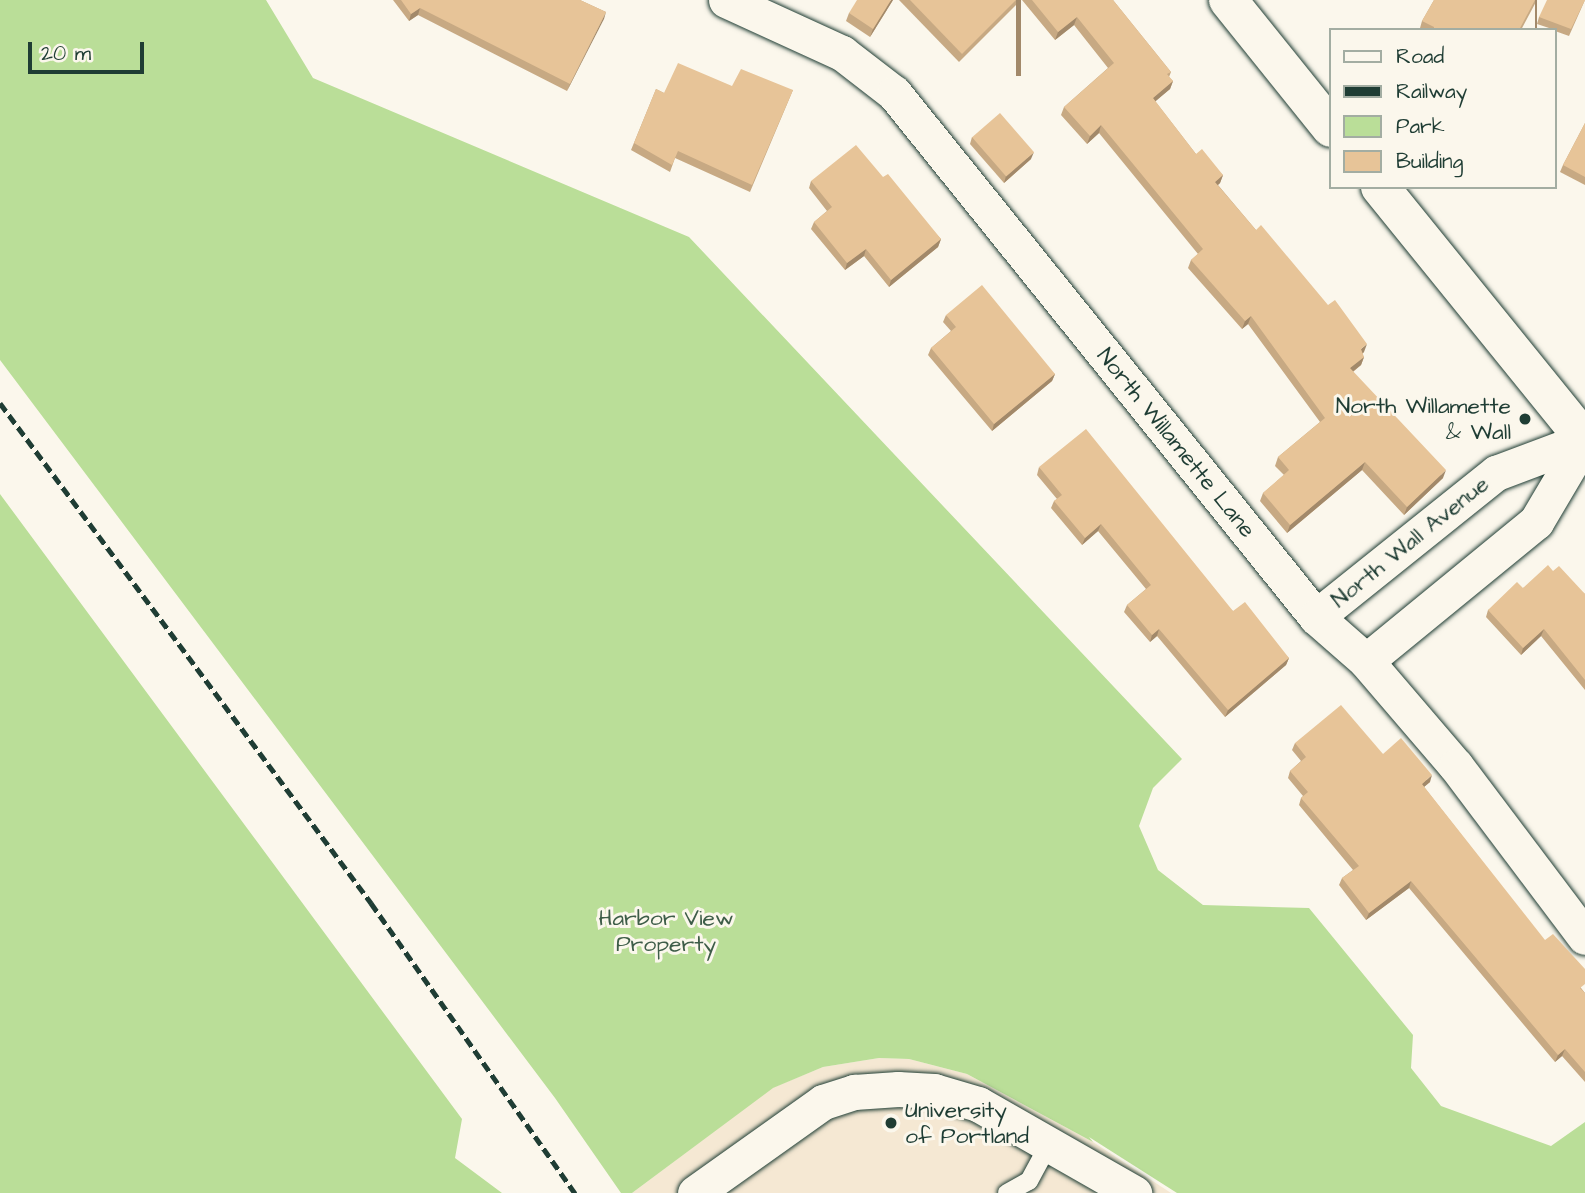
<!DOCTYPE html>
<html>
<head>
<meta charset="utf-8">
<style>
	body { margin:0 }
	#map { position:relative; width:1585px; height:1193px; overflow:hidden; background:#fbf7ec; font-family:"Architects Daughter",sans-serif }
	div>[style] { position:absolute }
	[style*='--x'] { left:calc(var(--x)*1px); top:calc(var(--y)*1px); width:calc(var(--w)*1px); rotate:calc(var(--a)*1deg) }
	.built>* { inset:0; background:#f5e8d3 }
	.green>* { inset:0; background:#bade98 }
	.roads { filter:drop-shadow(0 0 2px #1f3d34) drop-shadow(0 0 2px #1f3d34) }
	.service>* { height:18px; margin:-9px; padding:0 9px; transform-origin:9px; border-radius:9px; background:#fbf7ec }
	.minor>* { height:35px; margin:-17.5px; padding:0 17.5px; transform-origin:17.5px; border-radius:17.5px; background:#fbf7ec }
	.secondary>* { height:38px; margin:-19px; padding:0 19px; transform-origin:19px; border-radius:19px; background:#fbf7ec }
	.rail>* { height:5px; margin-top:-2.5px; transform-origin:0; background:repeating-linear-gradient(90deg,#1f3d34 0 10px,transparent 0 15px) }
	.wall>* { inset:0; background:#c7a983 }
	.shaded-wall>* { inset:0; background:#a2896a; transform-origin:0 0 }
	.building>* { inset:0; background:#e7c498; transform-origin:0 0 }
	.dots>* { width:19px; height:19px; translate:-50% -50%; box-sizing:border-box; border:4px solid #fbf7ec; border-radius:50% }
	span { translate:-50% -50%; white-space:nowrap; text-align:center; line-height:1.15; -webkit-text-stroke:6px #fbf7ec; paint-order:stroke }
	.poi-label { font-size:23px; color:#1f3d34 }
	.right { translate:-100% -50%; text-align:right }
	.left { translate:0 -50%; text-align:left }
	.street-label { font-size:23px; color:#1f3d34 }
	.park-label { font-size:23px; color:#3e5d48 }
	.legend { position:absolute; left:1329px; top:28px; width:228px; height:161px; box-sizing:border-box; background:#fbf7ec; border:2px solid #a3ada2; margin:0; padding:9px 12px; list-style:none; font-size:21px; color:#1f3d34 }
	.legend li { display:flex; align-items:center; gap:14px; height:35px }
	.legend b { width:35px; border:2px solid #a3ada2 }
	.scale { position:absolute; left:28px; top:42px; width:116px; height:32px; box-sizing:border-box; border:4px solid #1f3d34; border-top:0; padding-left:9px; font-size:21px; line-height:24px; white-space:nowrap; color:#1f3d34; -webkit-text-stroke:5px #fbf7ec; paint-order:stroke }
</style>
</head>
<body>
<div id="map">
	<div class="built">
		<i style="clip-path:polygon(879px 1058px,909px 1059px,967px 1074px,1093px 1142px,1171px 1193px,632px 1193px,772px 1088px,823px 1067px)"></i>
	</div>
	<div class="green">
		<i style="clip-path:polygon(0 0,266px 0,313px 78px,689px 237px,1182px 759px,1153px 788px,1139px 826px,1158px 870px,1203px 905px,1309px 908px,1413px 1035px,1411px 1068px,1441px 1106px,1551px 1146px,1585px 1122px,1585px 1193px,1177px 1193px,1089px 1137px,1093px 1142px,967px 1074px,909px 1059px,879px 1058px,823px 1067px,773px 1088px,632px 1193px,621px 1193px,555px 1098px,0 360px)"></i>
		<i style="clip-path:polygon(0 494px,462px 1119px,455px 1158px,502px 1193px,0 1193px)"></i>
	</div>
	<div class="roads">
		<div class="service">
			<i style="--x:1007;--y:1193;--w:25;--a:-29"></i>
			<i style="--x:1029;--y:1181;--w:42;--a:-61.6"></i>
		</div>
		<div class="minor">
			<i style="--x:726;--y:0;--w:128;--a:24.6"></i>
			<i style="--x:842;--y:53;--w:66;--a:37.6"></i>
			<i style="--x:894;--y:93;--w:673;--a:51.15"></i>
			<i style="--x:1316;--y:617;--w:67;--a:41.3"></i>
			<i style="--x:1366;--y:661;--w:138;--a:49.4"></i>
			<i style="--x:1456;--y:766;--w:214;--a:53"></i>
			<i style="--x:1316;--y:617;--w:231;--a:-38.7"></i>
			<i style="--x:1496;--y:473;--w:94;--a:-20.6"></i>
			<i style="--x:1366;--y:661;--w:220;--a:-39.3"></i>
			<i style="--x:1536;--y:522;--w:96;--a:-59.4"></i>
			<i style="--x:695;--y:1193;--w:157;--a:-35.4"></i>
			<i style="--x:823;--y:1102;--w:33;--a:-18"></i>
			<i style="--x:854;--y:1092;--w:44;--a:-3.9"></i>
			<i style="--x:898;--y:1089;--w:36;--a:3"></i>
			<i style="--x:934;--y:1091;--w:46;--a:16.5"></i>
			<i style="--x:978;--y:1104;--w:180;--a:29.7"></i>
		</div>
		<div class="secondary">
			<i style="--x:1228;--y:0;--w:164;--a:51.2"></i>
			<i style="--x:1380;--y:187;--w:326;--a:51"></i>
		</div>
	</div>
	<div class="rail">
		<i style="--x:0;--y:403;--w:623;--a:53.42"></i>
		<i style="--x:371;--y:903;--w:355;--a:54.9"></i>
	</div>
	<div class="wall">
		<i style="clip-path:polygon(393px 0,580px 0,606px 12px,567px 91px,418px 15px,409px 21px)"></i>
		<i style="clip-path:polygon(893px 0,870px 37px,846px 21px,849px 13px)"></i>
		<i style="clip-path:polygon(899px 0,1021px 0,959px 62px)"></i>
		<i style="clip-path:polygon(1022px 0,1113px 0,1171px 72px,1169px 77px,1173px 81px,1170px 89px,1155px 101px,1196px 154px,1223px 175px,1220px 183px,1218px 185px,1256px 230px,1364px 352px,1362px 354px,1364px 357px,1361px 365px,1353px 372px,1443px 478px,1404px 515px,1362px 470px,1287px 533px,1260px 501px,1263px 493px,1284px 475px,1275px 466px,1278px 457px,1320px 422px,1248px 324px,1242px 329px,1188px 268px,1191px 260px,1198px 254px,1099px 133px,1087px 144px,1061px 115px,1064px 107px,1108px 68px,1074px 25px,1055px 40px)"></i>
		<i style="clip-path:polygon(1434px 0,1537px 0,1521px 30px,1423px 30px,1420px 28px,1422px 21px)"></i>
		<i style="clip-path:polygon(1585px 0,1569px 36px,1555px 31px,1555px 30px,1537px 24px,1539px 17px)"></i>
		<i style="clip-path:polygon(732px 86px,793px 90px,750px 192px,675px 158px,670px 172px,631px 150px,656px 89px,664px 93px)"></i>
		<i style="clip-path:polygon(1585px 123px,1585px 185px,1560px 172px,1563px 165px)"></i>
		<i style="clip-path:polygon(972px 137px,1031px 159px,1004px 183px,970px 144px)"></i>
		<i style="clip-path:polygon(883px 177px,941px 239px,938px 247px,889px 287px,864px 256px,845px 270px,811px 229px,814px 222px,827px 211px,809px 188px,811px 181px)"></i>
		<i style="clip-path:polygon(946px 315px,1055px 374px,1052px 381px,992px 431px,928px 355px,931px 348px,951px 331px,943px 322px)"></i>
		<i style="clip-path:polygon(1039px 467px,1233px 611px,1289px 658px,1286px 665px,1225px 717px,1157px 636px,1150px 642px,1124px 612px,1127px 605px,1146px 589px,1098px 531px,1082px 545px,1051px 508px,1054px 501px,1057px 499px,1037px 475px)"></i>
		<i style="clip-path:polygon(1553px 571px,1585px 594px,1585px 690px,1541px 636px,1521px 655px,1486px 617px,1488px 610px,1523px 588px)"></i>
		<i style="clip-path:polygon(1295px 743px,1383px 754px,1430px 782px,1424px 787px,1585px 993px,1585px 1082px,1562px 1056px,1555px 1062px,1409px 888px,1366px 920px,1339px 885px,1342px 878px,1353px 870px,1299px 805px,1301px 798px,1303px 796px,1288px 778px,1290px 771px,1301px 761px,1292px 750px)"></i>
	</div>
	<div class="shaded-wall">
		<i style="clip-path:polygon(891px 0,893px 0,870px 37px,873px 29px)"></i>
		<i style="left:1016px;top:0;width:5px;height:76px"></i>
		<i style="left:1535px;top:0;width:2px;height:34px"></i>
		<i style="clip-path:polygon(420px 8px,418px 15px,409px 21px,411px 14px)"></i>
		<i style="clip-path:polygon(606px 12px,604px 19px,567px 91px,570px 84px)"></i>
		<i style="clip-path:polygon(1077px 17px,1074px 25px,1055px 40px,1058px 32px)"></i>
		<i style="clip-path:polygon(1173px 81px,1170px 89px,1150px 106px,1153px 98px)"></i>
		<i style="clip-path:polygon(1101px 125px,1099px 133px,1087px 144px,1090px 136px)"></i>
		<i style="clip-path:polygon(1034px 152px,1031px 159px,1004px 183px,1006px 176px)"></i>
		<i style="clip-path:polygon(1223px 175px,1220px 183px,1212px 190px,1215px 182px)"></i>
		<i style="clip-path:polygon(941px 239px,938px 247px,889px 287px,891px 280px)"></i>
		<i style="clip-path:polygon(866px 249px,864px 256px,845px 270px,847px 263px)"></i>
		<i style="clip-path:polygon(1251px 316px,1248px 324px,1242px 329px,1245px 321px)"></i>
		<i style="clip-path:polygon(1367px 344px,1364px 352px,1358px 357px,1361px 349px)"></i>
		<i style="clip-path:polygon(1364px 357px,1361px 365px,1347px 376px,1350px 368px)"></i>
		<i style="clip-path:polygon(1055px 374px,1052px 381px,992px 431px,994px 424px)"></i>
		<i style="clip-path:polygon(1365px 462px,1362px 470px,1287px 533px,1290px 525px)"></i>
		<i style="clip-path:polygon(1446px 470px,1443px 478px,1404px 515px,1407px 507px)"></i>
		<i style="clip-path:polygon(1101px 524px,1098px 531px,1082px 545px,1085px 538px)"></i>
		<i style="clip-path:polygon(1159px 629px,1157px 636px,1150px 642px,1152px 635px)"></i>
		<i style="clip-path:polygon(1544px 629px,1541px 636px,1521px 655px,1523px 648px)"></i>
		<i style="clip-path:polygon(1289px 658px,1286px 665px,1225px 717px,1228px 710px)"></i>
		<i style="clip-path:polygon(1432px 775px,1430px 782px,1419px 791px,1422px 784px)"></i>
		<i style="clip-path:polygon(1411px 881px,1409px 888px,1366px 920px,1369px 913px)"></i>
		<i style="clip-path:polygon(1565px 1049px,1562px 1056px,1555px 1062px,1558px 1055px)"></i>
	</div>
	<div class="building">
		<i style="clip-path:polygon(401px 0,580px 0,606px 12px,570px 84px,420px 8px,411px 14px)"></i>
		<i style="clip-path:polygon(857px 0,891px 0,873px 29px,849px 13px)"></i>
		<i style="clip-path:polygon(910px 0,1016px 0,962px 54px)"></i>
		<i style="clip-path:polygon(1032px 0,1113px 0,1171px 72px,1167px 74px,1173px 81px,1153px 98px,1196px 154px,1202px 149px,1223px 175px,1215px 182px,1256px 230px,1261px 225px,1328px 305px,1335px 300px,1367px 344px,1361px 349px,1364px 357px,1350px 368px,1446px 470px,1407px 507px,1365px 462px,1290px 525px,1263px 493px,1289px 470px,1278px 457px,1325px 418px,1251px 316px,1245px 321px,1191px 260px,1203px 249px,1101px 125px,1090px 136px,1064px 107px,1114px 63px,1077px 17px,1058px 32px)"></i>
		<i style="clip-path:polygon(1434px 0,1535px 0,1519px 30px,1434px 30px,1434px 27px,1422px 21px)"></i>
		<i style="clip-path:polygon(1547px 0,1585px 0,1571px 29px,1539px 17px)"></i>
		<i style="clip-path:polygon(678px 63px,732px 86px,741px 69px,793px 90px,752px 185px,678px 151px,672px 165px,634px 143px,656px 89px,664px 93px)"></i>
		<i style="left:1000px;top:113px;width:52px;height:37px;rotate:49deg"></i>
		<i style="clip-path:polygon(1585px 123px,1585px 177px,1563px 165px)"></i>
		<i style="clip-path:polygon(856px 145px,883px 177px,888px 174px,941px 239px,891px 280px,866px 249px,847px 263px,814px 222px,832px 207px,811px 181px)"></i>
		<i style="clip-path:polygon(982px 285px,1055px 374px,994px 424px,931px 348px,956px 327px,946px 315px)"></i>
		<i style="clip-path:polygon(1086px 429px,1233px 611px,1245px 602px,1289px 658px,1228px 710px,1159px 629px,1152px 635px,1127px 605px,1151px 585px,1101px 524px,1085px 538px,1054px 501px,1062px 495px,1039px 467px)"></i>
		<i style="clip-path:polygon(1548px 565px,1553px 571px,1559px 566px,1585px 594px,1585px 680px,1544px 629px,1523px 648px,1488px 610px,1517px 582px,1523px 588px)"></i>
		<i style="clip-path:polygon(1341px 705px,1383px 754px,1401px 738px,1432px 775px,1422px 784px,1545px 940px,1553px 934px,1585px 969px,1585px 984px,1580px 988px,1585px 993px,1585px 1072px,1565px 1049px,1558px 1055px,1411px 881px,1369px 913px,1342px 878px,1359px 866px,1301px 798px,1308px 792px,1290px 771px,1306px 757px,1295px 743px)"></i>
	</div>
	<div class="dots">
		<i style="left:1525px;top:419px;background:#1f3d34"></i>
		<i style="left:891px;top:1123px;background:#1f3d34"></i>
	</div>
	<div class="poi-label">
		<span class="right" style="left:1511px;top:419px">North Willamette<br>&amp; Wall</span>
		<span class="left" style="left:905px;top:1123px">University<br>of Portland</span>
	</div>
	<div class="street-label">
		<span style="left:1176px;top:443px;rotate:51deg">North Willamette Lane</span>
		<span style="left:1410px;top:542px;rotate:-39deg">North Wall Avenue</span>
	</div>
	<div class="park-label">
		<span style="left:666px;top:931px">Harbor View<br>Property</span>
	</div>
	<ul class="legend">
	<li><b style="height:9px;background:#fbf7ec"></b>Road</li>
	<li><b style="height:9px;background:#1f3d34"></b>Railway</li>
	<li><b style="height:19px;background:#bade98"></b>Park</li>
	<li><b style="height:19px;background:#e7c498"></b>Building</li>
	</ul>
	<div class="scale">20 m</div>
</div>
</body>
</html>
